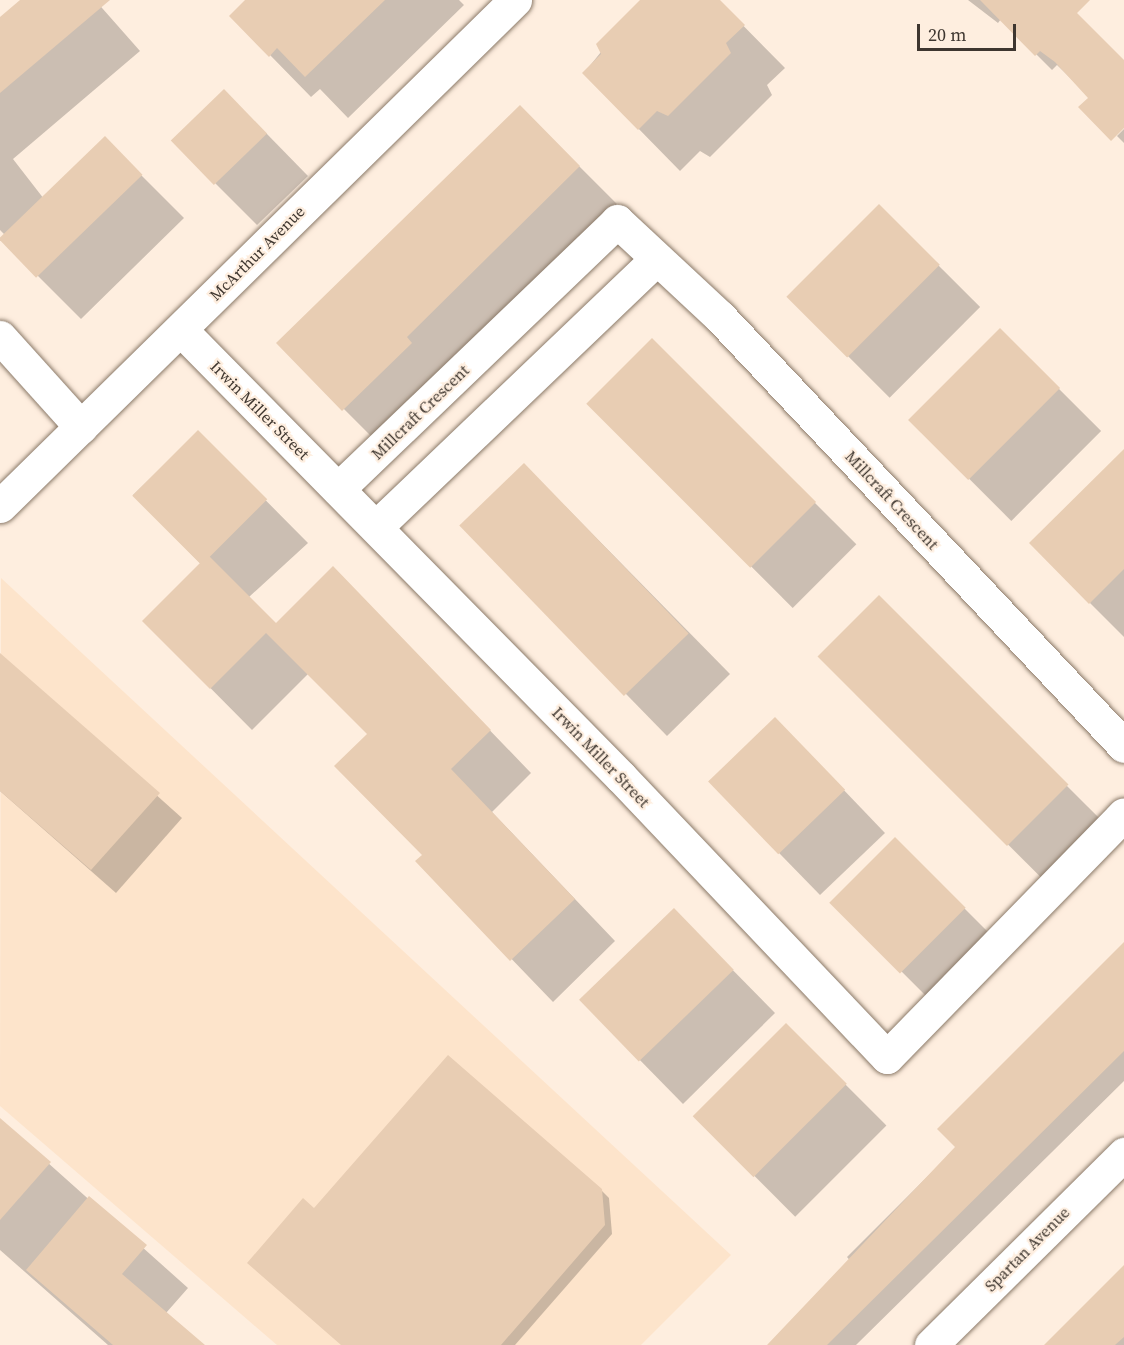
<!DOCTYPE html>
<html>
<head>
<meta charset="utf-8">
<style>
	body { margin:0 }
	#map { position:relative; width:1124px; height:1345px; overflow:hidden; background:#feeedf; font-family:"Source Serif 4",serif }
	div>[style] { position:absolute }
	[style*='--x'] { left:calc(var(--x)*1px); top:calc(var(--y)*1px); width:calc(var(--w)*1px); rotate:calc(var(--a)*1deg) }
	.built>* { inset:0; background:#fde4cb }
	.shadow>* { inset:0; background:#0003; transform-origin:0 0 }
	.building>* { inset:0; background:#e8cdb3; transform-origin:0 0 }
	.roads { filter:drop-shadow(0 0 2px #8b7a69) drop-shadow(0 0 2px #8b7a69) }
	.minor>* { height:33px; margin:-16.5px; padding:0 16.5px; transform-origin:16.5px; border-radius:16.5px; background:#fff }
	.major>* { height:33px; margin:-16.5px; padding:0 16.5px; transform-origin:16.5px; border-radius:16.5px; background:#fff }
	span { translate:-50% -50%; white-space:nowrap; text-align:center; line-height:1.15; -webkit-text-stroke:4.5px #feeedf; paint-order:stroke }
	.street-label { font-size:16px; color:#3e362f }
	.scale { position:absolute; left:917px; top:24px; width:99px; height:27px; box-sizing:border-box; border:3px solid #3e362f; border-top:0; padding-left:8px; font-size:18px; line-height:21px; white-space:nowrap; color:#3e362f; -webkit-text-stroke:4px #feeedf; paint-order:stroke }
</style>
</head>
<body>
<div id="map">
	<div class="built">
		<i style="clip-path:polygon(1px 578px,731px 1255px,641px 1345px,277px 1345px,0 1106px)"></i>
	</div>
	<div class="shadow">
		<i style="clip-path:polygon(27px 0,95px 0,140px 51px,13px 159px,44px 199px,105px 139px,184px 218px,81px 319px,2px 240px,6px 236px,0 230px,0 23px)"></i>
		<i style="clip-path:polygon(248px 0,459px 0,464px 5px,348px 118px,320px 89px,311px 97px,270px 55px)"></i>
		<i style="clip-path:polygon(643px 0,718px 0,785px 68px,767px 85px,772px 95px,710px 157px,700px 151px,680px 171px,584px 73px)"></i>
		<i style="clip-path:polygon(968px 0,1060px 0,1124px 63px,1124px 91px,1104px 111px,1057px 65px,1052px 70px,1001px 19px,998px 23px)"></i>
		<i style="left:520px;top:107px;width:142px;height:338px;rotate:45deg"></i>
		<i style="clip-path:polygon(1124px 129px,1124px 143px,1117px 136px)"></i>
		<i style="clip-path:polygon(266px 133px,308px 176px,257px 225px,173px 141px)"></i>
		<i style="left:879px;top:206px;width:143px;height:128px;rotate:45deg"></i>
		<i style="left:1000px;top:330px;width:143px;height:127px;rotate:45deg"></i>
		<i style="left:652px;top:340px;width:289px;height:90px;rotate:45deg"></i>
		<i style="clip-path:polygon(198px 432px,308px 543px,249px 597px,276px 625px,374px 610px,531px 773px,492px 812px,615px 941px,553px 1002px,417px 861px,424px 855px,369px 734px,309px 673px,252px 730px,144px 621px,201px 564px,133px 495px)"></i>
		<i style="clip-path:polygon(1124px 455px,1124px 637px,1090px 603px)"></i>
		<i style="clip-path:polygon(565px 506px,730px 674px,667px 736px,462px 526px)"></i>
		<i style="left:879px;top:598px;width:325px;height:83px;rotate:45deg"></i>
		<i style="clip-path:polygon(0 655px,182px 818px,116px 893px,0 791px)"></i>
		<i style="clip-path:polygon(816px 761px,885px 833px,820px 895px,709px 781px)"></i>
		<i style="left:895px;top:839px;width:158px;height:89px;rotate:45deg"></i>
		<i style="clip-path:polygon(1124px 944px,1124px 1081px,856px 1345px,768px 1345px,852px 1263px,847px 1257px,957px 1147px)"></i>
		<i style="clip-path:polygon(715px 952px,775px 1013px,683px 1104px,582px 1001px)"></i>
		<i style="left:786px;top:1025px;width:142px;height:129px;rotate:45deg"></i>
		<i style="clip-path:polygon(0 1120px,188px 1288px,166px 1313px,203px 1345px,108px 1345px,0 1250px)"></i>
		<i style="clip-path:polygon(601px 1190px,609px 1198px,612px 1234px,515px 1345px,342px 1345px,314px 1210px)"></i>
		<i style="clip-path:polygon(1124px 1268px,1124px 1345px,1046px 1345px)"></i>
	</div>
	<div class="building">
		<i style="clip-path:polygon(20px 0,110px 0,0 93px,0 17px)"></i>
		<i style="clip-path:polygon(245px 0,385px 0,305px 77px,277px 48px,269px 57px,229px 16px)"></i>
		<i style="clip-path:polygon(640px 0,720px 0,745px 25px,726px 43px,731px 53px,668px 116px,657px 111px,638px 130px,582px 73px,601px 54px,596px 44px)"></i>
		<i style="clip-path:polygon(980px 0,1090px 0,1077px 13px,1124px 60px,1124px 128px,1111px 141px,1078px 107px,1088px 98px,1055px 62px,1040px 51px,1035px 56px)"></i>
		<i style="left:224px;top:89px;width:62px;height:74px;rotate:46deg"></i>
		<i style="clip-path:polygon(520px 105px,580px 166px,407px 337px,412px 343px,342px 411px,276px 343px)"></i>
		<i style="left:105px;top:136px;width:54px;height:148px;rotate:46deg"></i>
		<i style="left:879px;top:204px;width:86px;height:131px;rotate:45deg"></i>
		<i style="left:1000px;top:328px;width:85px;height:130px;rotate:45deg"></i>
		<i style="left:652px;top:338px;width:232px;height:93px;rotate:45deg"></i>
		<i style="left:198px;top:430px;width:98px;height:93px;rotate:45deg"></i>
		<i style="clip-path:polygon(1124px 449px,1124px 569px,1089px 604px,1029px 543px)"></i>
		<i style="left:524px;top:463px;width:237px;height:90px;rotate:46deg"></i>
		<i style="clip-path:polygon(208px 555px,276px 623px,333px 566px,491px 730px,451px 769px,575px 899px,510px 961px,415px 861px,422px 855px,334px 766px,367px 734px,266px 633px,210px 689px,142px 621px)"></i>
		<i style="left:879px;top:595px;width:268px;height:87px;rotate:45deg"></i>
		<i style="clip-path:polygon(0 653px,160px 793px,91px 870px,0 791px)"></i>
		<i style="left:775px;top:717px;width:101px;height:93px;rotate:46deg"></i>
		<i style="left:895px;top:837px;width:100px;height:93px;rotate:45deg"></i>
		<i style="left:674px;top:908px;width:86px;height:132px;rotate:46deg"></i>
		<i style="clip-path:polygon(1124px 942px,1124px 1051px,827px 1345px,767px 1345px,955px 1147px,937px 1129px)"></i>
		<i style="left:786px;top:1023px;width:86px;height:132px;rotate:45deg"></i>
		<i style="clip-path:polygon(448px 1055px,602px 1189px,605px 1225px,501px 1345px,341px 1345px,247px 1263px,303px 1198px,314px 1208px)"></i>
		<i style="clip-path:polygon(0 1118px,51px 1162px,0 1220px)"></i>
		<i style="clip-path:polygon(89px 1196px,147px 1245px,122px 1274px,205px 1345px,113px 1345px,26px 1270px)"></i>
		<i style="clip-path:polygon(1124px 1265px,1124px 1337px,1115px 1345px,1044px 1345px)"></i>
	</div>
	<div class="roads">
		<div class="minor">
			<i style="--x:181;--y:330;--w:627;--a:45.45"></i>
			<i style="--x:621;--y:777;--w:386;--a:46.5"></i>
			<i style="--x:887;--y:1057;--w:339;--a:-45.7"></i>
			<i style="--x:0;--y:337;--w:121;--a:48"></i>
			<i style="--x:338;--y:489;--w:387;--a:-43.8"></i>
			<i style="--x:617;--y:221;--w:141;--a:43"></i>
			<i style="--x:720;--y:317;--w:589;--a:46.72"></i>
			<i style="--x:376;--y:527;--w:388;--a:-43.7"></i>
			<i style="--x:931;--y:1345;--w:272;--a:-44.7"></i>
		</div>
		<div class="major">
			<i style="--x:0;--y:506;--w:722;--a:-44.49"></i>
		</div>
	</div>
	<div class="street-label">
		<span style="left:257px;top:253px;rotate:-45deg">McArthur Avenue</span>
		<span style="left:260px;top:410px;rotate:45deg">Irwin Miller Street</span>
		<span style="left:420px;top:412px;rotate:-44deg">Millcraft Crescent</span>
		<span style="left:892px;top:500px;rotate:47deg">Millcraft Crescent</span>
		<span style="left:601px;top:757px;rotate:46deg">Irwin Miller Street</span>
		<span style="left:1027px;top:1249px;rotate:-45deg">Spartan Avenue</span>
	</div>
	<div class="scale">20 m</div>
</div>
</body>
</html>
